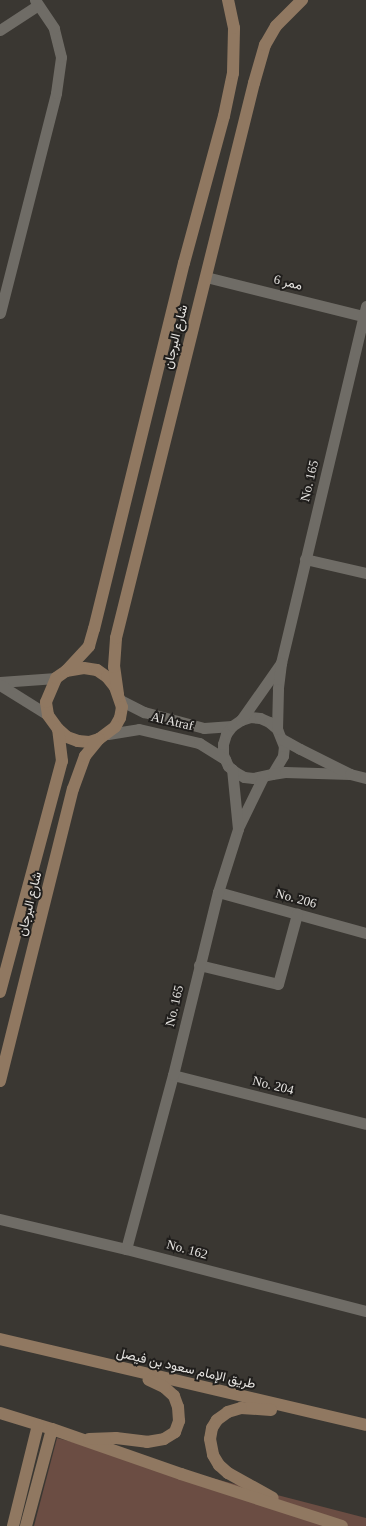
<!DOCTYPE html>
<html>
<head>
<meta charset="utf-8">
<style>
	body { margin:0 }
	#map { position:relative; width:366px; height:1526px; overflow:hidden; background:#3a3732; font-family:"Times New Roman",Vazirmatn,serif }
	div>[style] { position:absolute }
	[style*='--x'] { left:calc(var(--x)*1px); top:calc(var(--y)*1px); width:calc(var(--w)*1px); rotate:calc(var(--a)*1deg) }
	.green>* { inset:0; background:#6b4d43 }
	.street>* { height:11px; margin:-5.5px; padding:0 5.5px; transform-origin:5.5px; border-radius:5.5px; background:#6f6c66 }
	.secondary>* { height:12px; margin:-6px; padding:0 6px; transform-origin:6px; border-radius:6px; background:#907861 }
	span { translate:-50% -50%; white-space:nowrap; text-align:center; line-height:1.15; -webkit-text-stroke:4px #201e1c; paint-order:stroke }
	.street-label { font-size:13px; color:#e7e5e2 }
</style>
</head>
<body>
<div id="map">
	<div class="green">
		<i style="clip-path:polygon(57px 1438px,366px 1518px,366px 1526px,34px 1526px)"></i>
	</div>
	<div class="street">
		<i style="--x:0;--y:30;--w:45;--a:-33.3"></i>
		<i style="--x:206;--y:277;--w:162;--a:14"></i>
		<i style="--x:0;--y:313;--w:227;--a:-75.7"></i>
		<i style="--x:56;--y:93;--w:36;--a:-82"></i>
		<i style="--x:61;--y:57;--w:30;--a:-104"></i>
		<i style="--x:54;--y:28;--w:34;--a:-124"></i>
		<i style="--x:305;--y:559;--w:63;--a:12.9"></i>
		<i style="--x:281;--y:663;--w:367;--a:-76.6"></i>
		<i style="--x:0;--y:682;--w:56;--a:-4.1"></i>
		<i style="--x:0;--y:685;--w:57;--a:32"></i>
		<i style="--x:120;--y:700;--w:27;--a:27"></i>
		<i style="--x:144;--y:712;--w:62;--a:14.9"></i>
		<i style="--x:204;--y:728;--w:28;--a:-4"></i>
		<i style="--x:241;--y:720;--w:9;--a:-18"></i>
		<i style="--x:250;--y:717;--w:10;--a:6"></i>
		<i style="--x:260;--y:718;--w:10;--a:24"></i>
		<i style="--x:269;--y:722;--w:11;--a:41"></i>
		<i style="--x:277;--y:729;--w:18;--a:68"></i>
		<i style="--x:284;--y:746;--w:10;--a:96"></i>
		<i style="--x:283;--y:756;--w:21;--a:121"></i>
		<i style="--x:272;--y:774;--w:19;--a:168"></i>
		<i style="--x:253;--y:778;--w:9;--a:-174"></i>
		<i style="--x:244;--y:777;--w:10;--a:-151"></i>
		<i style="--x:235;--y:772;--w:9;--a:-139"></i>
		<i style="--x:228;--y:766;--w:12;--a:-114"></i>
		<i style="--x:223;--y:755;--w:11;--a:-90"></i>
		<i style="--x:223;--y:744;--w:10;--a:-73"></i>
		<i style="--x:226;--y:734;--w:10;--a:-53"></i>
		<i style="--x:232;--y:726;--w:11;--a:-34"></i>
		<i style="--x:241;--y:720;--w:70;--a:-54.9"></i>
		<i style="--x:281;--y:663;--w:26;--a:97"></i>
		<i style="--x:278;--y:689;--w:40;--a:91.4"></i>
		<i style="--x:108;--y:734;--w:31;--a:-9"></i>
		<i style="--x:139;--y:729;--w:62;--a:13.1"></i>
		<i style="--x:199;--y:743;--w:31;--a:32"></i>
		<i style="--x:272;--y:774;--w:13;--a:-9"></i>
		<i style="--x:285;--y:772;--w:65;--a:1.8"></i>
		<i style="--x:350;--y:774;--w:56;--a:-153.4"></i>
		<i style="--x:300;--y:749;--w:21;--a:-151"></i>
		<i style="--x:350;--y:774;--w:16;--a:14"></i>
		<i style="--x:238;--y:828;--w:57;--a:-63.9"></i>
		<i style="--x:218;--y:892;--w:154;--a:15.5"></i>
		<i style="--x:199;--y:965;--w:81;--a:13.5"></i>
		<i style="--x:278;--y:984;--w:73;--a:-74.8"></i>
		<i style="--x:173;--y:1075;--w:199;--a:14.2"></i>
		<i style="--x:0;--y:1219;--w:130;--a:13.4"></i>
		<i style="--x:126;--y:1249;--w:248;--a:14.5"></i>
		<i style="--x:126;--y:1249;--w:180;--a:-74.9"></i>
		<i style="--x:173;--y:1075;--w:188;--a:-76.2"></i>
		<i style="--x:218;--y:892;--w:66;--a:-72.4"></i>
		<i style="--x:238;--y:829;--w:60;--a:-95.7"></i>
	</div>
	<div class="secondary">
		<i style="--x:84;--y:668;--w:13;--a:9"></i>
		<i style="--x:97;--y:670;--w:12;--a:35"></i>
		<i style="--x:107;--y:677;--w:13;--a:51"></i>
		<i style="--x:115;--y:687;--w:21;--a:71"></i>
		<i style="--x:122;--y:707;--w:11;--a:100"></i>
		<i style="--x:120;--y:718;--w:10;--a:119"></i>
		<i style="--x:115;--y:727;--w:20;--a:143"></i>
		<i style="--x:99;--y:739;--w:10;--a:163"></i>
		<i style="--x:89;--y:742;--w:11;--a:-175"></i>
		<i style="--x:78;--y:741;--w:12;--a:-160"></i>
		<i style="--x:67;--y:737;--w:12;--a:-138"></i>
		<i style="--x:58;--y:729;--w:17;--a:-126"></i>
		<i style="--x:48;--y:715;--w:13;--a:-99"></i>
		<i style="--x:46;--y:702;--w:26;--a:-67"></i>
		<i style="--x:56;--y:678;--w:12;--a:-35"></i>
		<i style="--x:66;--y:671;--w:18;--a:-9"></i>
		<i style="--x:66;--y:671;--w:34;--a:-47"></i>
		<i style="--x:89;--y:646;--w:18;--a:-74"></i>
		<i style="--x:94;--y:629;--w:377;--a:-76.2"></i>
		<i style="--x:184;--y:263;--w:152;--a:-74.8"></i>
		<i style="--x:224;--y:116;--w:44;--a:-78.2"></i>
		<i style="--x:233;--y:73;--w:45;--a:-88.7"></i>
		<i style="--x:234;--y:28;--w:29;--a:-102"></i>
		<i style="--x:118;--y:694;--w:27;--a:-98"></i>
		<i style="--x:114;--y:667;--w:29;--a:-86"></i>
		<i style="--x:116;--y:638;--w:572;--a:-76.04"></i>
		<i style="--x:254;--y:83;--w:40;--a:-74"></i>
		<i style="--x:265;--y:45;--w:22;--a:-60"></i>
		<i style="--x:276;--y:26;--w:37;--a:-45"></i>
		<i style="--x:0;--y:992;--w:239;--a:-75"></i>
		<i style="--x:62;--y:761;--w:32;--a:-97"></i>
		<i style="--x:0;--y:1081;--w:301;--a:-76"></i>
		<i style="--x:73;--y:789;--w:35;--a:-70"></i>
		<i style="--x:85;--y:756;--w:22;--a:-51"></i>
		<i style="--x:0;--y:1339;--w:376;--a:13.2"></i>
		<i style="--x:271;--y:1410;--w:30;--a:-176"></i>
		<i style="--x:241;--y:1408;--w:14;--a:163"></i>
		<i style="--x:228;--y:1412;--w:14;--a:144"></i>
		<i style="--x:217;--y:1420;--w:9;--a:122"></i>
		<i style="--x:212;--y:1428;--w:11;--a:100"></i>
		<i style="--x:210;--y:1439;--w:16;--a:79"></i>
		<i style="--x:213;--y:1455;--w:12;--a:59"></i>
		<i style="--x:219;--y:1465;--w:12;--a:42"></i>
		<i style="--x:228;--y:1473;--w:51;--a:29.1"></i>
		<i style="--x:0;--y:1413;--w:54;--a:17.1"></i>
		<i style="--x:52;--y:1429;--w:137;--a:19.2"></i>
		<i style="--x:181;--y:1474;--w:169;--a:17.9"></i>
		<i style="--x:89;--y:1439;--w:27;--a:-2"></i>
		<i style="--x:116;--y:1438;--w:31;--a:7"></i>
		<i style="--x:147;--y:1442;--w:17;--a:-10"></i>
		<i style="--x:164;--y:1439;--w:13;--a:-32"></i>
		<i style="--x:175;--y:1432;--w:12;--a:-70"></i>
		<i style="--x:179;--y:1421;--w:14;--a:-94"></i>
		<i style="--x:178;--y:1407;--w:12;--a:-110"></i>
		<i style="--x:174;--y:1396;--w:13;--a:-138"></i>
		<i style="--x:164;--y:1387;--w:17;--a:-155"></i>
		<i style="--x:13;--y:1526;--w:104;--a:-76.1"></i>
		<i style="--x:26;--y:1526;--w:100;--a:-75"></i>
	</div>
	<div class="street-label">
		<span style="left:288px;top:283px;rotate:14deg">ممر 6</span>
		<span style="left:176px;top:337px;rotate:-76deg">شارع البرجان</span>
		<span style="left:310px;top:481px;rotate:-77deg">No. 165</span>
		<span style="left:172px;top:722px;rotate:13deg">Al Atraf</span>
		<span style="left:296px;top:899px;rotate:15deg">No. 206</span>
		<span style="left:30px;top:904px;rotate:-76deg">شارع البرجان</span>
		<span style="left:175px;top:1006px;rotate:-77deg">No. 165</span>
		<span style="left:273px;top:1086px;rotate:14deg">No. 204</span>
		<span style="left:187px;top:1250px;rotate:15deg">No. 162</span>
		<span style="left:186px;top:1369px;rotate:13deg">طريق الإمام سعود بن فيصل</span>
	</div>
</div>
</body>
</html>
